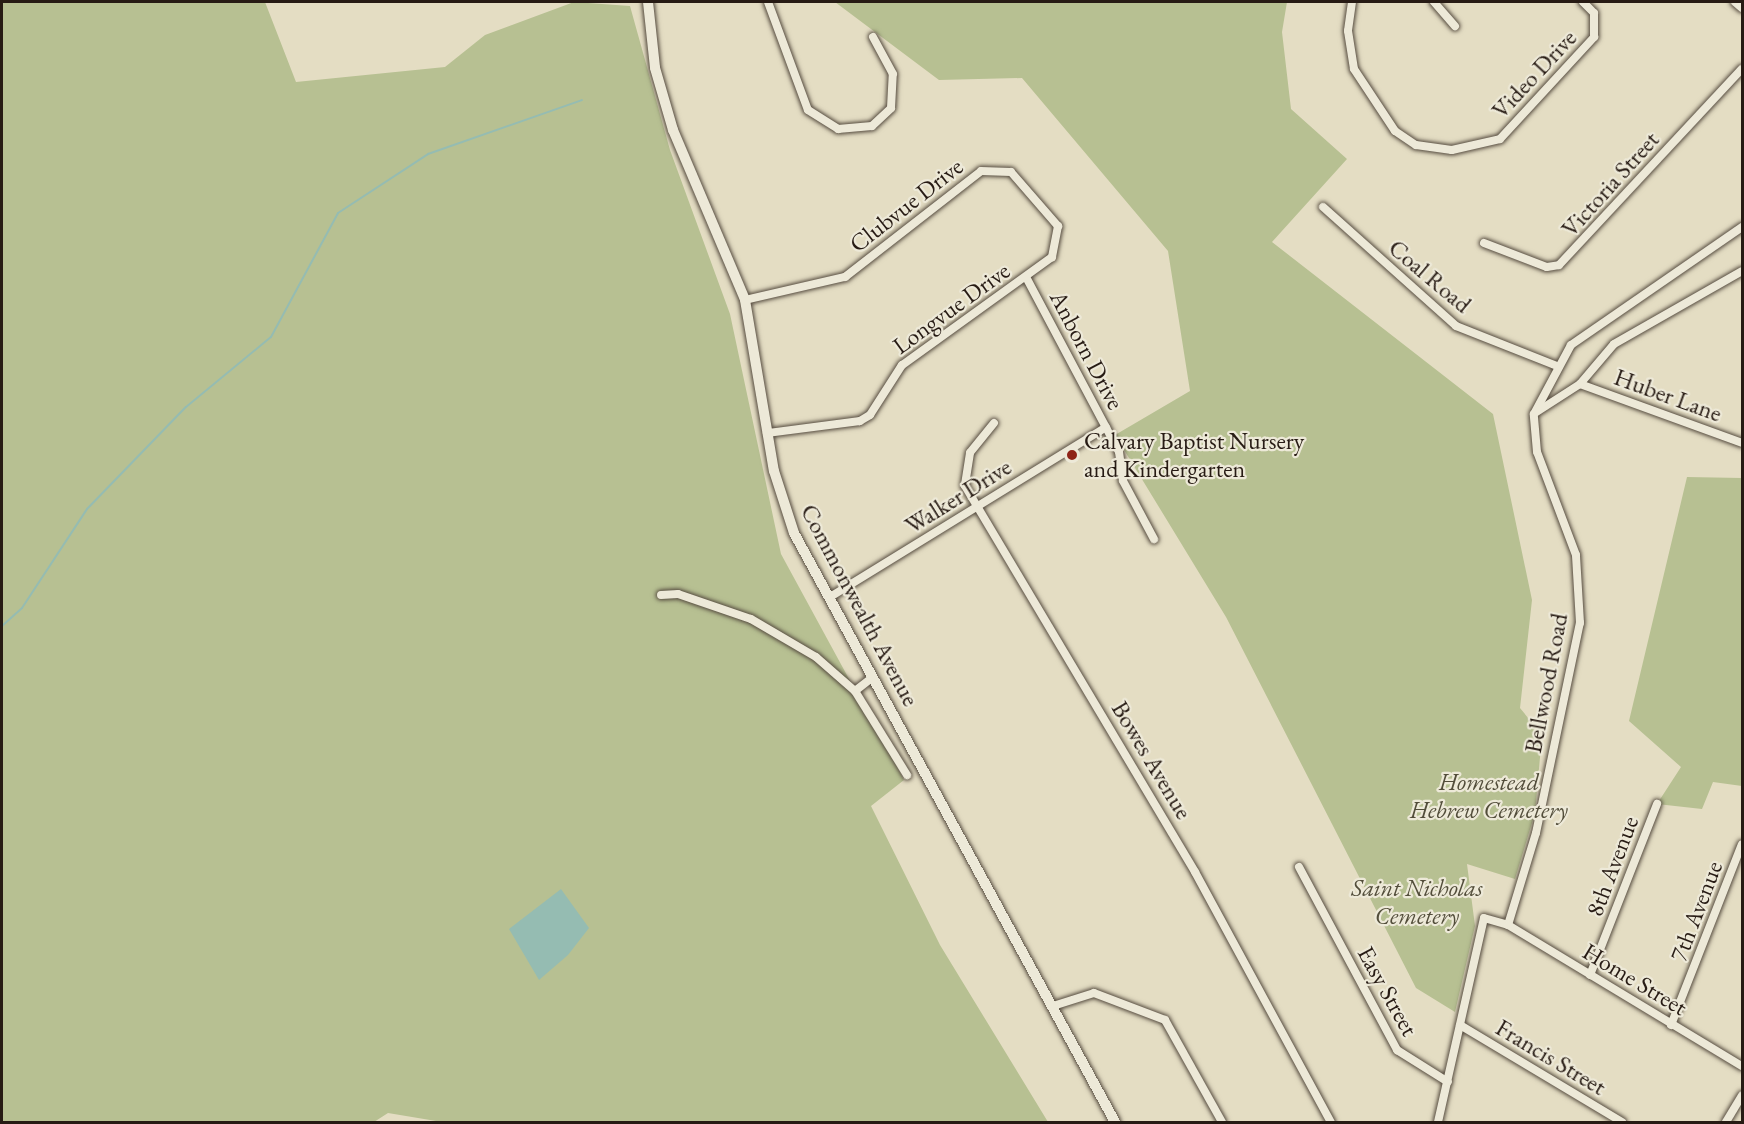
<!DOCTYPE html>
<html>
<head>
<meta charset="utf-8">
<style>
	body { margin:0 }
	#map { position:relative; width:1744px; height:1124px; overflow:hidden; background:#e4ddc3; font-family:"EB Garamond",serif }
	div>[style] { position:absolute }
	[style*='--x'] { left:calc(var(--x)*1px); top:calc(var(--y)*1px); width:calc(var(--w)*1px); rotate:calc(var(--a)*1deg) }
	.green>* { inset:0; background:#b7c092 }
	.water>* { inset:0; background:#95bcb2 }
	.stream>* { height:2px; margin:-1px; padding:0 1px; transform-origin:1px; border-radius:1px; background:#95bcb2 }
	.roads { filter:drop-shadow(0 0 2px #564c40) drop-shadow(0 0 2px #564c40) }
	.street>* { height:8px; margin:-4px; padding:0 4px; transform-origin:4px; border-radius:4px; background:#ede9d8 }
	.secondary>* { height:10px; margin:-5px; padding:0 5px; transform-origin:5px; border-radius:5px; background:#ede9d8 }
	.dots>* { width:16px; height:16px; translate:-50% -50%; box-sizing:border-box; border:3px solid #ede9d8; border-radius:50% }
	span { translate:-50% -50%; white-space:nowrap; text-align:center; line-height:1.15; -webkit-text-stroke:4.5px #ede9d8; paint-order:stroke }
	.street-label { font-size:24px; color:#271b14 }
	.poi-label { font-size:24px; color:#271b14 }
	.left { translate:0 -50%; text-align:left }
	.park-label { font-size:24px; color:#524d3a; font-style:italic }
	.frame { position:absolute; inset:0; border:3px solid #271b14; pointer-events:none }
</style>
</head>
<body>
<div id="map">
	<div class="green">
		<i style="clip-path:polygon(2px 2px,265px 2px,296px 82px,445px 67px,485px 35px,574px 2px,630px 6px,670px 150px,730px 314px,781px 554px,904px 780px,871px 806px,940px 945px,1048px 1122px,442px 1122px,388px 1113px,374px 1122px,2px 1122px)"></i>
		<i style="clip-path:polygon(835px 2px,1287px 2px,1282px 32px,1291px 109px,1347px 159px,1272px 242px,1493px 414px,1532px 600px,1520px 708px,1542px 735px,1535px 813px,1515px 879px,1467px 864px,1475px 926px,1455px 1012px,1416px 988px,1226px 617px,1115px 435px,1190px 391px,1168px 251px,1022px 78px,939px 80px)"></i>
		<i style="clip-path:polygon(1687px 477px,1742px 478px,1742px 786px,1713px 782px,1702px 809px,1657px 804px,1681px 767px,1629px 721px)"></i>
	</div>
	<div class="water">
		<i style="clip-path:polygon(561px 889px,589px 928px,568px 955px,539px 980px,509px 929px)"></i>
	</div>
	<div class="stream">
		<i style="--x:2;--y:626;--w:27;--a:-42"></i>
		<i style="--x:22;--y:608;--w:118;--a:-56.7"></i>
		<i style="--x:87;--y:509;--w:142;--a:-45.9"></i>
		<i style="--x:186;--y:407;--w:110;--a:-39.5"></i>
		<i style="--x:271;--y:337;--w:141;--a:-61.6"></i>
		<i style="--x:338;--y:213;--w:108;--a:-33.2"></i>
		<i style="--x:428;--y:154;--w:163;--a:-19.3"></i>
	</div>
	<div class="roads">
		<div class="street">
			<i style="--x:768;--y:2;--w:115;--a:69.7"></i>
			<i style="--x:808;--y:110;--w:36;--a:32"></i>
			<i style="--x:838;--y:129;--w:34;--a:-5"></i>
			<i style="--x:872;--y:126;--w:26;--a:-43"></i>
			<i style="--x:891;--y:108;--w:34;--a:-87"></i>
			<i style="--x:893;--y:74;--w:42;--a:-118.4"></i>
			<i style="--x:1352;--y:2;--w:29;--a:98"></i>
			<i style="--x:1348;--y:31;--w:38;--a:81"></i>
			<i style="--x:1354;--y:69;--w:74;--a:56.5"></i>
			<i style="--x:1395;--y:131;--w:25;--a:34"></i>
			<i style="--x:1416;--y:145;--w:36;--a:8"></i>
			<i style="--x:1452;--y:150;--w:49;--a:-12.9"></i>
			<i style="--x:1500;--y:139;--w:139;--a:-47.3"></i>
			<i style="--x:1594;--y:37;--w:24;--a:-90"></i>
			<i style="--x:1594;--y:13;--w:16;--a:-135"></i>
			<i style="--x:1434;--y:2;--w:32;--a:49"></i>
			<i style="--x:1735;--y:2;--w:9;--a:41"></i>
			<i style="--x:1323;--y:207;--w:178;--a:41.8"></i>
			<i style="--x:1456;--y:326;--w:109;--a:21.6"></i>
			<i style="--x:1484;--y:243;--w:67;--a:20.9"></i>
			<i style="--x:1547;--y:267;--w:12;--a:-9"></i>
			<i style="--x:1559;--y:265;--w:268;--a:-47"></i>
			<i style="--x:1026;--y:277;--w:198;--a:62"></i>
			<i style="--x:1119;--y:452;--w:29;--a:82"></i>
			<i style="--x:1123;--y:481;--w:66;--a:61.9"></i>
			<i style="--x:745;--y:300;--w:103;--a:-13"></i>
			<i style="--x:845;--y:277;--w:172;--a:-37.9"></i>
			<i style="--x:981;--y:171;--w:30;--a:2"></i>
			<i style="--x:1011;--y:172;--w:72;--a:49"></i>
			<i style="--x:1058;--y:226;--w:32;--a:101"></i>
			<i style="--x:1052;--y:257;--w:185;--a:144.2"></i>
			<i style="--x:902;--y:365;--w:59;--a:122.6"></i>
			<i style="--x:870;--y:415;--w:12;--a:149"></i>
			<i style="--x:860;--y:421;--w:94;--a:172.6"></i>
			<i style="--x:1580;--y:384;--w:172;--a:20"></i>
			<i style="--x:1535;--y:413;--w:54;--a:-32.8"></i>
			<i style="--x:1580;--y:384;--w:52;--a:-49.6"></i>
			<i style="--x:1614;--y:344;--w:147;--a:-29.7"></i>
			<i style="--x:994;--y:423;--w:38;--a:129"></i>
			<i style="--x:970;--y:453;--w:33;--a:99"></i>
			<i style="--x:965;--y:486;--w:449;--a:59.2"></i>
			<i style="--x:1195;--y:872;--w:285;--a:61.5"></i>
			<i style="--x:661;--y:595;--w:17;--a:-3"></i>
			<i style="--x:678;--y:594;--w:77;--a:18.9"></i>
			<i style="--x:751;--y:619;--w:75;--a:30.3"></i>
			<i style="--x:816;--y:657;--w:52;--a:41.1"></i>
			<i style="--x:855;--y:691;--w:23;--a:-38"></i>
			<i style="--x:830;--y:597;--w:324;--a:-31.6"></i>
			<i style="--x:855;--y:691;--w:99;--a:58.2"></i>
			<i style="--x:1299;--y:867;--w:208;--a:61.8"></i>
			<i style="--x:1397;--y:1050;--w:60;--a:32.1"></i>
			<i style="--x:1508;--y:925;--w:96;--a:-73.1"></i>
			<i style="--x:1536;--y:833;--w:215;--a:-78.2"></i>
			<i style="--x:1580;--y:623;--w:68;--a:-93.4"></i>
			<i style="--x:1576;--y:555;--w:110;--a:-110.7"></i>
			<i style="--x:1537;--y:452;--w:38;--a:-95"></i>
			<i style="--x:1534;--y:414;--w:78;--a:-61.8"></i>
			<i style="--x:1571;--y:345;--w:208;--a:-34.6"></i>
			<i style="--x:1590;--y:975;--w:184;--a:-68.6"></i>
			<i style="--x:1053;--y:1006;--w:43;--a:-17.6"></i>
			<i style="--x:1094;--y:993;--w:76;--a:20.8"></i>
			<i style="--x:1165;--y:1020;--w:117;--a:60.8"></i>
			<i style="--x:1460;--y:1025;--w:189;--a:30.9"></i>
			<i style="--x:1671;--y:1025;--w:194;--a:-68.6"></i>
			<i style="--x:1438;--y:1122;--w:209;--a:-77.3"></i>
			<i style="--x:1484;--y:918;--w:25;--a:16"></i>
			<i style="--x:1508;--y:925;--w:273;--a:31.1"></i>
			<i style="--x:1726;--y:1122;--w:31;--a:-59"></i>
		</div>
		<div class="secondary">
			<i style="--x:648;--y:2;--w:66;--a:83.9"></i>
			<i style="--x:655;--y:68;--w:65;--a:73.8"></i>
			<i style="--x:673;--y:130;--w:185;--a:67"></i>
			<i style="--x:745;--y:300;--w:173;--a:80.4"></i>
			<i style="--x:774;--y:471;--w:65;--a:72.1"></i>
			<i style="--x:794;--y:533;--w:671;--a:61.41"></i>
		</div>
	</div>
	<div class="dots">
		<i style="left:1072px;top:455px;background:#8f2418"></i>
	</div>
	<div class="street-label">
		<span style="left:1534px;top:74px;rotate:-47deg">Video Drive</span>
		<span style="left:1610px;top:184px;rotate:-48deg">Victoria Street</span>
		<span style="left:906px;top:205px;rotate:-38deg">Clubvue Drive</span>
		<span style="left:1430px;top:276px;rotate:40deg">Coal Road</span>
		<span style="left:951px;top:308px;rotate:-36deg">Longvue Drive</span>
		<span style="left:1087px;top:350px;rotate:62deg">Anborn Drive</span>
		<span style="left:1668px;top:395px;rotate:20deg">Huber Lane</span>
		<span style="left:958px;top:496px;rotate:-32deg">Walker Drive</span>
		<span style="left:860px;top:605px;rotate:62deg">Commonwealth Avenue</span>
		<span style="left:1546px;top:683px;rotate:-79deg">Bellwood Road</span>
		<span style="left:1152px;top:760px;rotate:59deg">Bowes Avenue</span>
		<span style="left:1612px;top:866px;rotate:-69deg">8th Avenue</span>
		<span style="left:1696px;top:911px;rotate:-69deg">7th Avenue</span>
		<span style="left:1635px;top:979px;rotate:31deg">Home Street</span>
		<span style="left:1388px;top:991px;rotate:61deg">Easy Street</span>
		<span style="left:1551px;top:1057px;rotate:31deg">Francis Street</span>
	</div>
	<div class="poi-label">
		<span class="left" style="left:1084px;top:455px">Calvary Baptist Nursery<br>and Kindergarten</span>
	</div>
	<div class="park-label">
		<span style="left:1489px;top:796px">Homestead<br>Hebrew Cemetery</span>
		<span style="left:1417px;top:902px">Saint Nicholas<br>Cemetery</span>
	</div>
	<div class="frame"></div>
</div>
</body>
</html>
